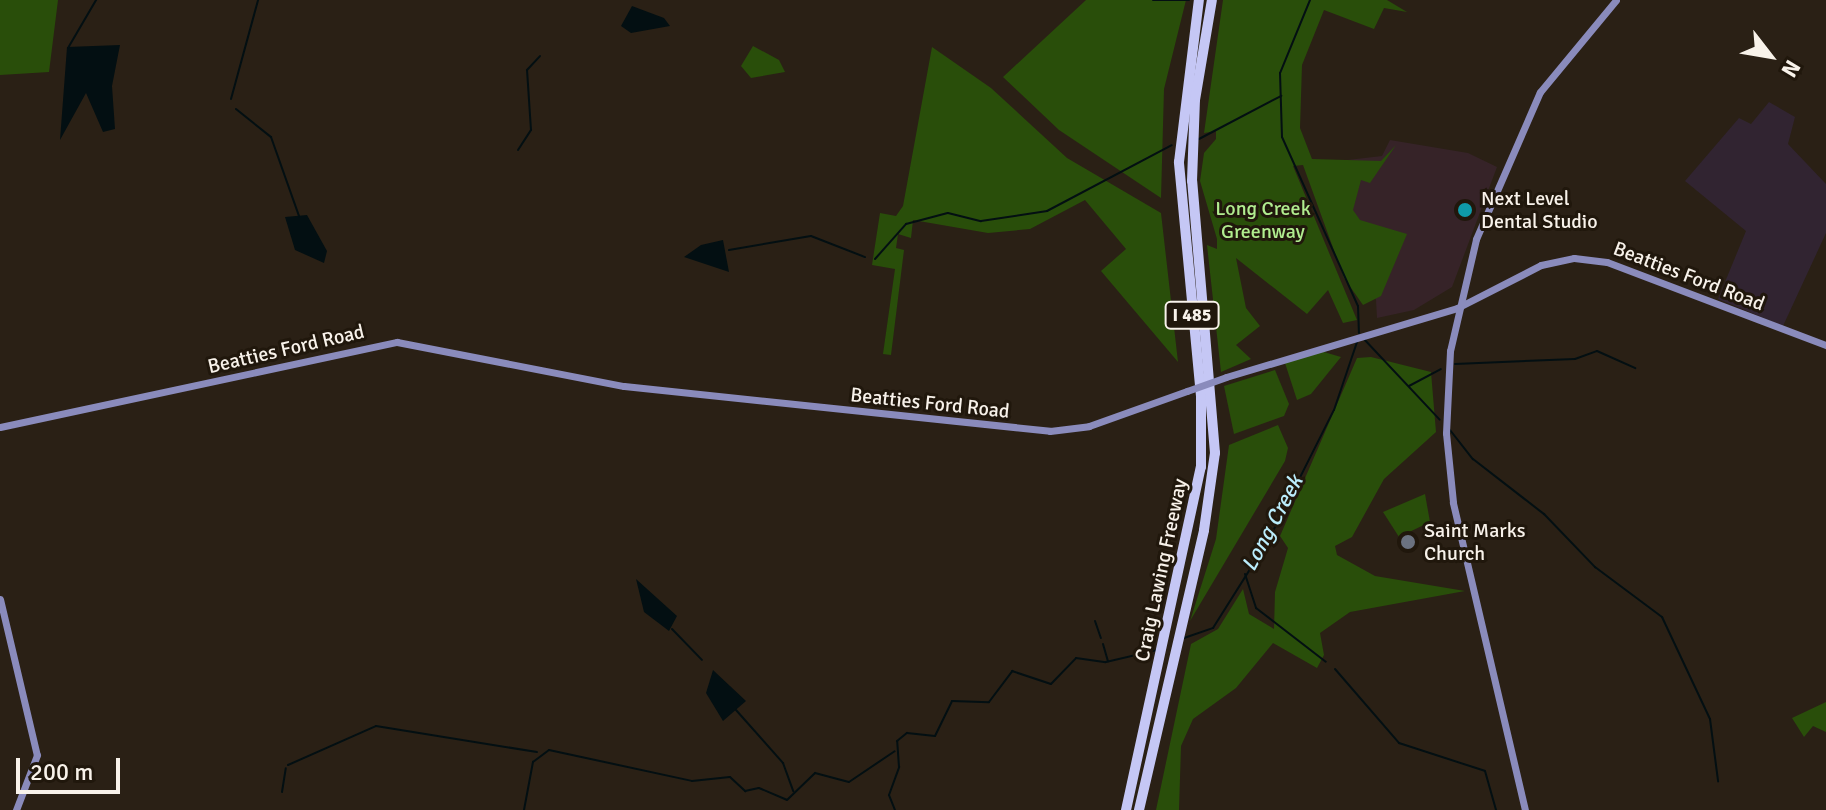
<!DOCTYPE html>
<html>
<head>
<meta charset="utf-8">
<style>
	body { margin:0 }
	#map { position:relative; width:1826px; height:810px; overflow:hidden; background:#2a2015; font-family:Signika,sans-serif }
	div>[style] { position:absolute }
	[style*='--x'] { left:calc(var(--x)*1px); top:calc(var(--y)*1px); width:calc(var(--w)*1px); rotate:calc(var(--a)*1deg) }
	.commercial>* { inset:0; background:#362328 }
	.education>* { inset:0; background:#312431 }
	.green>* { inset:0; background:#294e0a }
	.water>* { inset:0; background:#030f12 }
	.stream>* { height:2px; margin:-1px; padding:0 1px; transform-origin:1px; border-radius:1px; background:#030f12 }
	.secondary>* { height:7px; margin:-3.5px; padding:0 3.5px; transform-origin:3.5px; border-radius:3.5px; background:#8a8bbc }
	.motorway>* { height:10px; margin:-5px; padding:0 5px; transform-origin:5px; border-radius:5px; background:#c5c7f5 }
	.secondary-bridge>* { height:7px; margin:-3.5px; padding:0 3.5px; transform-origin:3.5px; border-radius:3.5px; background:#8a8bbc }
	.dots>* { width:22px; height:22px; translate:-50% -50%; box-sizing:border-box; border:4px solid #20170c; border-radius:50% }
	span { translate:-50% -50%; white-space:nowrap; text-align:center; line-height:1.15; -webkit-text-stroke:6px #20170c; paint-order:stroke }
	.shield-label span { padding:2px 6px; background:#20170c; border:2px solid; border-radius:6px; -webkit-text-stroke-width:0 }
	.shield-label { font-size:18px; color:#f8f2ea; font-weight:700 }
	.poi-label { font-size:20px; color:#f8f2ea }
	.left { translate:0 -50%; text-align:left }
	.park-label { font-size:20px; color:#b1ed8f }
	.street-label { font-size:20px; color:#f8f2ea }
	.water-label { font-size:22px; color:#bbedfc; font-style:italic }
	.north { position:absolute; left:1730px; top:16px; width:80px; height:80px; -webkit-text-stroke:6px #20170c; paint-order:stroke; rotate:121deg; font-size:22px; font-weight:700; line-height:32px; text-align:center; color:#f8f2ea }
	.north::after { content:''; display:block; margin:auto; width:28px; height:36px; background:#f8f2ea; clip-path:polygon(50% 0,100% 100%,50% 72%,0 100%) }
	.scale { position:absolute; left:16px; top:758px; width:104px; height:36px; box-sizing:border-box; border:4px solid #f8f2ea; border-top:0; padding-left:10px; font-size:24px; line-height:28px; white-space:nowrap; color:#f8f2ea; -webkit-text-stroke:6px #20170c; paint-order:stroke }
</style>
</head>
<body>
<div id="map">
	<div class="commercial">
		<i style="clip-path:polygon(1390px 140px,1468px 153px,1497px 167px,1452px 287px,1414px 310px,1377px 318px,1376px 300px,1313px 164px,1382px 156px)"></i>
	</div>
	<div class="education">
		<i style="clip-path:polygon(1769px 102px,1795px 117px,1788px 144px,1826px 184px,1826px 233px,1783px 326px,1718px 299px,1746px 231px,1685px 181px,1739px 118px,1751px 124px)"></i>
	</div>
	<div class="green">
		<i style="clip-path:polygon(0 0,58px 0,49px 72px,0 75px)"></i>
		<i style="clip-path:polygon(1086px 0,1186px 0,1164px 89px,1161px 198px,1059px 130px,1003px 77px)"></i>
		<i style="clip-path:polygon(1223px 0,1387px 0,1407px 12px,1384px 8px,1374px 29px,1324px 10px,1302px 65px,1300px 128px,1312px 159px,1381px 161px,1396px 145px,1370px 183px,1361px 180px,1353px 210px,1360px 220px,1407px 234px,1381px 296px,1363px 305px,1344px 278px,1303px 165px,1293px 166px,1357px 320px,1343px 323px,1328px 290px,1307px 314px,1236px 258px,1246px 308px,1260px 326px,1236px 345px,1251px 359px,1221px 372px,1207px 245px,1217px 249px,1217px 239px,1200px 181px,1204px 153px,1216px 139px,1216px 131px,1204px 133px)"></i>
		<i style="clip-path:polygon(753px 46px,779px 60px,785px 72px,751px 78px,741px 66px)"></i>
		<i style="clip-path:polygon(932px 47px,991px 88px,1067px 158px,1161px 213px,1178px 362px,1101px 271px,1126px 249px,1085px 200px,1030px 229px,988px 233px,913px 220px,911px 238px,898px 234px,896px 248px,904px 250px,891px 355px,883px 354px,895px 269px,872px 265px,880px 213px,896px 216px,903px 206px)"></i>
		<i style="clip-path:polygon(1317px 350px,1341px 357px,1311px 394px,1297px 400px,1285px 363px)"></i>
		<i style="clip-path:polygon(1371px 357px,1431px 372px,1436px 432px,1384px 479px,1352px 537px,1335px 546px,1337px 555px,1375px 576px,1465px 591px,1350px 612px,1320px 633px,1324px 655px,1317px 668px,1273px 643px,1236px 688px,1193px 719px,1181px 746px,1179px 810px,1156px 810px,1191px 644px,1218px 629px,1243px 589px,1249px 614px,1274px 629px,1275px 592px,1288px 548px,1280px 536px,1357px 358px)"></i>
		<i style="clip-path:polygon(1275px 370px,1289px 404px,1284px 416px,1234px 434px,1224px 386px)"></i>
		<i style="clip-path:polygon(1278px 425px,1288px 448px,1285px 461px,1190px 621px,1216px 539px,1229px 445px)"></i>
		<i style="clip-path:polygon(1425px 494px,1430px 522px,1399px 537px,1383px 512px)"></i>
		<i style="clip-path:polygon(1826px 702px,1826px 732px,1813px 726px,1804px 737px,1792px 718px)"></i>
	</div>
	<div class="water">
		<i style="clip-path:polygon(632px 6px,664px 18px,670px 26px,631px 33px,621px 26px)"></i>
		<i style="clip-path:polygon(120px 45px,112px 86px,115px 129px,103px 132px,86px 93px,60px 140px,67px 47px)"></i>
		<i style="clip-path:polygon(307px 215px,327px 251px,324px 263px,295px 250px,285px 217px)"></i>
		<i style="clip-path:polygon(723px 240px,729px 272px,684px 257px,701px 245px)"></i>
		<i style="clip-path:polygon(636px 579px,677px 616px,669px 631px,644px 612px)"></i>
		<i style="clip-path:polygon(713px 670px,746px 701px,723px 721px,706px 693px)"></i>
	</div>
	<div class="stream">
		<i style="--x:1153;--y:0;--w:36;--a:0"></i>
		<i style="--x:1310;--y:0;--w:79;--a:112.3"></i>
		<i style="--x:1280;--y:73;--w:64;--a:88.2"></i>
		<i style="--x:1282;--y:137;--w:185;--a:65.8"></i>
		<i style="--x:1358;--y:306;--w:27;--a:88"></i>
		<i style="--x:68;--y:48;--w:56;--a:-59.7"></i>
		<i style="--x:231;--y:99;--w:103;--a:-74.7"></i>
		<i style="--x:236;--y:109;--w:45;--a:38.7"></i>
		<i style="--x:271;--y:137;--w:84;--a:70.5"></i>
		<i style="--x:1199;--y:139;--w:93;--a:-27.7"></i>
		<i style="--x:518;--y:150;--w:24;--a:-57"></i>
		<i style="--x:531;--y:130;--w:60;--a:-93.8"></i>
		<i style="--x:527;--y:70;--w:19;--a:-47"></i>
		<i style="--x:729;--y:250;--w:83;--a:-9.7"></i>
		<i style="--x:811;--y:236;--w:58;--a:21.3"></i>
		<i style="--x:875;--y:259;--w:47;--a:-48.5"></i>
		<i style="--x:906;--y:224;--w:43;--a:-14.7"></i>
		<i style="--x:948;--y:213;--w:34;--a:14"></i>
		<i style="--x:981;--y:221;--w:67;--a:-8.6"></i>
		<i style="--x:1047;--y:211;--w:141;--a:-27.8"></i>
		<i style="--x:1363;--y:338;--w:112;--a:46.8"></i>
		<i style="--x:1455;--y:364;--w:120;--a:-2.4"></i>
		<i style="--x:1575;--y:359;--w:23;--a:-20"></i>
		<i style="--x:1597;--y:351;--w:42;--a:24.1"></i>
		<i style="--x:1409;--y:386;--w:36;--a:-28"></i>
		<i style="--x:1450;--y:430;--w:37;--a:52"></i>
		<i style="--x:1473;--y:459;--w:90;--a:37.8"></i>
		<i style="--x:1544;--y:514;--w:74;--a:46.1"></i>
		<i style="--x:1595;--y:567;--w:84;--a:36.7"></i>
		<i style="--x:1662;--y:617;--w:113;--a:64.8"></i>
		<i style="--x:1710;--y:719;--w:63;--a:82.6"></i>
		<i style="--x:1245;--y:574;--w:36;--a:72"></i>
		<i style="--x:1256;--y:608;--w:88;--a:37.6"></i>
		<i style="--x:1095;--y:621;--w:18;--a:71"></i>
		<i style="--x:672;--y:629;--w:43;--a:45.9"></i>
		<i style="--x:1184;--y:638;--w:31;--a:-19"></i>
		<i style="--x:1213;--y:628;--w:105;--a:-57.8"></i>
		<i style="--x:1269;--y:539;--w:144;--a:-63.3"></i>
		<i style="--x:1334;--y:410;--w:75;--a:-71.3"></i>
		<i style="--x:1103;--y:644;--w:18;--a:74"></i>
		<i style="--x:1335;--y:669;--w:98;--a:49.1"></i>
		<i style="--x:1399;--y:743;--w:90;--a:18"></i>
		<i style="--x:1485;--y:771;--w:41;--a:74.2"></i>
		<i style="--x:736;--y:710;--w:71;--a:48.4"></i>
		<i style="--x:783;--y:763;--w:30;--a:70"></i>
		<i style="--x:288;--y:765;--w:96;--a:-23.9"></i>
		<i style="--x:376;--y:726;--w:163;--a:9.2"></i>
		<i style="--x:282;--y:792;--w:24;--a:-81"></i>
		<i style="--x:524;--y:810;--w:49;--a:-79.4"></i>
		<i style="--x:533;--y:762;--w:20;--a:-37"></i>
		<i style="--x:549;--y:750;--w:146;--a:12.2"></i>
		<i style="--x:692;--y:781;--w:38;--a:-6"></i>
		<i style="--x:730;--y:777;--w:21;--a:43"></i>
		<i style="--x:745;--y:791;--w:14;--a:-12"></i>
		<i style="--x:759;--y:788;--w:30;--a:23"></i>
		<i style="--x:787;--y:800;--w:39;--a:-44"></i>
		<i style="--x:815;--y:773;--w:35;--a:15"></i>
		<i style="--x:849;--y:782;--w:55;--a:-34"></i>
		<i style="--x:895;--y:810;--w:16;--a:-112"></i>
		<i style="--x:889;--y:795;--w:30;--a:-70"></i>
		<i style="--x:899;--y:767;--w:26;--a:-94"></i>
		<i style="--x:897;--y:741;--w:13;--a:-39"></i>
		<i style="--x:907;--y:733;--w:28;--a:6"></i>
		<i style="--x:935;--y:736;--w:39;--a:-64"></i>
		<i style="--x:952;--y:701;--w:37;--a:2"></i>
		<i style="--x:989;--y:702;--w:39;--a:-53"></i>
		<i style="--x:1012;--y:671;--w:41;--a:18.4"></i>
		<i style="--x:1051;--y:684;--w:36;--a:-46"></i>
		<i style="--x:1076;--y:658;--w:30;--a:8"></i>
		<i style="--x:1106;--y:662;--w:52;--a:-13.2"></i>
	</div>
	<div class="secondary">
		<i style="--x:1226;--y:377;--w:241;--a:-16.6"></i>
		<i style="--x:1457;--y:308;--w:94;--a:-27.1"></i>
		<i style="--x:1541;--y:265;--w:34;--a:-12"></i>
		<i style="--x:1574;--y:258;--w:33;--a:7"></i>
		<i style="--x:1607;--y:262;--w:234;--a:20.8"></i>
		<i style="--x:0;--y:427;--w:406;--a:-12.1"></i>
		<i style="--x:397;--y:342;--w:231;--a:11"></i>
		<i style="--x:624;--y:386;--w:428;--a:6"></i>
		<i style="--x:1050;--y:431;--w:39;--a:-7"></i>
		<i style="--x:1089;--y:426;--w:104;--a:-19.7"></i>
		<i style="--x:0;--y:599;--w:160;--a:76.7"></i>
		<i style="--x:37;--y:755;--w:59;--a:110.9"></i>
		<i style="--x:1525;--y:810;--w:316;--a:-103.2"></i>
		<i style="--x:1453;--y:502;--w:69;--a:-95.8"></i>
		<i style="--x:1446;--y:433;--w:82;--a:-87.2"></i>
		<i style="--x:1450;--y:351;--w:115;--a:-76.9"></i>
		<i style="--x:1476;--y:239;--w:160;--a:-66.5"></i>
		<i style="--x:1540;--y:92;--w:119;--a:-50.4"></i>
	</div>
	<div class="motorway">
		<i style="--x:1126;--y:810;--w:351;--a:-77.7"></i>
		<i style="--x:1201;--y:467;--w:71;--a:-90"></i>
		<i style="--x:1201;--y:396;--w:235;--a:-95.4"></i>
		<i style="--x:1179;--y:162;--w:163;--a:-83"></i>
		<i style="--x:1139;--y:810;--w:287;--a:-76.9"></i>
		<i style="--x:1204;--y:530;--w:78;--a:-81.9"></i>
		<i style="--x:1215;--y:453;--w:273;--a:-94.8"></i>
		<i style="--x:1192;--y:181;--w:81;--a:-87.9"></i>
		<i style="--x:1195;--y:100;--w:101;--a:-80.4"></i>
	</div>
	<div class="secondary-bridge">
		<i style="--x:1187;--y:391;--w:41;--a:-19.7"></i>
	</div>
	<div class="dots">
		<i style="left:1465px;top:210px;background:#0f9aa8"></i>
		<i style="left:1408px;top:542px;background:#6b7280"></i>
	</div>
	<div class="shield-label">
		<span style="left:1192px;top:315px">I 485</span>
	</div>
	<div class="poi-label">
		<span class="left" style="left:1481px;top:210px">Next Level<br>Dental Studio</span>
		<span class="left" style="left:1424px;top:542px">Saint Marks<br>Church</span>
	</div>
	<div class="park-label">
		<span style="left:1263px;top:220px">Long Creek<br>Greenway</span>
	</div>
	<div class="street-label">
		<span style="left:1689px;top:276px;rotate:21deg">Beatties Ford Road</span>
		<span style="left:286px;top:349px;rotate:-13deg">Beatties Ford Road</span>
		<span style="left:930px;top:403px;rotate:6deg">Beatties Ford Road</span>
		<span style="left:1161px;top:570px;rotate:-78deg">Craig Lawing Freeway</span>
	</div>
	<div class="water-label">
		<span style="left:1272px;top:523px;rotate:-62deg">Long Creek</span>
	</div>
	<div class="north">N</div>
	<div class="scale">200 m</div>
</div>
</body>
</html>
